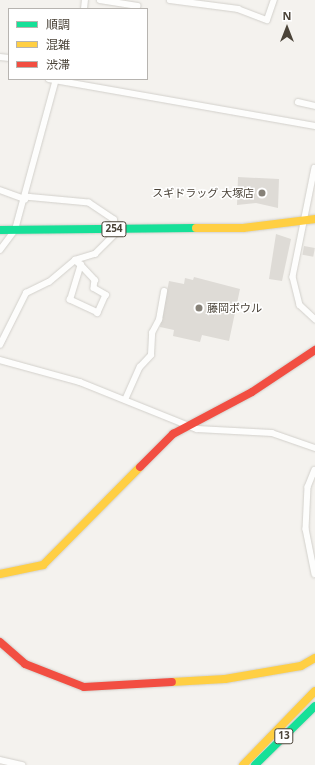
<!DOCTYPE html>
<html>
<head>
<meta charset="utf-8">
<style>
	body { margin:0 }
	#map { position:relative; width:315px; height:765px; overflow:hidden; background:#f4f2ee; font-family:"Open Sans","Noto Sans JP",sans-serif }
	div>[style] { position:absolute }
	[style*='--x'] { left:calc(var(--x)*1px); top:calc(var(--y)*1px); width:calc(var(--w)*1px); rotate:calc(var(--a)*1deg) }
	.building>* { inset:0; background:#dedbd6; transform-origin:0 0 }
	.roads { filter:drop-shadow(0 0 1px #d2d0cb) drop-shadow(0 0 1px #d2d0cb) }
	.street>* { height:5.5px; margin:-2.75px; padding:0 2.75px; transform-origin:2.75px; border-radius:2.75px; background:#fdfdfc }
	.fast>* { height:8px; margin:-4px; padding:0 4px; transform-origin:4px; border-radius:4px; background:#16e098 }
	.slow>* { height:8px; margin:-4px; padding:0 4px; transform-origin:4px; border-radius:4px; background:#ffcf43 }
	.jam>* { height:8px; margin:-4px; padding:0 4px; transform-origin:4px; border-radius:4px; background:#f24e42 }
	.dots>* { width:11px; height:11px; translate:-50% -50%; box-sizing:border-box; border:2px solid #fff; border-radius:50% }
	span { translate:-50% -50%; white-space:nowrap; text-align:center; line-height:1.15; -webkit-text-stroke:3px #fff; paint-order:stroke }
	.shield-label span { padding:1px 3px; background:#fff; border:1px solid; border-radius:3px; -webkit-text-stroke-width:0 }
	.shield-label { font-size:10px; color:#4b4439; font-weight:700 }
	.poi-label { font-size:11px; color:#4b4439 }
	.right { translate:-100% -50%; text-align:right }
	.left { translate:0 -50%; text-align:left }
	.legend { position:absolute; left:8px; top:8px; width:140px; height:72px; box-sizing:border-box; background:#fff; border:1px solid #b7b4b0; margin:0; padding:5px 7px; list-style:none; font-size:12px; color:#4b4439 }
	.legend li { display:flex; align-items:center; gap:8px; height:20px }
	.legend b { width:20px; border:1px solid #b7b4b0 }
	.north { position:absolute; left:267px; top:8px; width:40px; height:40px; -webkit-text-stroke:3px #fff; paint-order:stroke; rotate:0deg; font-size:11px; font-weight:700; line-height:16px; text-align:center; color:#4b4439 }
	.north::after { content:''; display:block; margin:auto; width:14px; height:18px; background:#4b4439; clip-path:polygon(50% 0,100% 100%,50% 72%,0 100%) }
</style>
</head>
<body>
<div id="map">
	<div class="building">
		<i style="clip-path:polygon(238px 177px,279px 179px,278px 208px,256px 203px,237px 205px)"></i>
		<i style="clip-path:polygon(276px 234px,291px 239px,282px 281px,269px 279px)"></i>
		<i style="left:304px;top:246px;width:11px;height:9px;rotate:10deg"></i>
		<i style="clip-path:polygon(194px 277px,240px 289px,229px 341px,202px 335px,200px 342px,173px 336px,174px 330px,160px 327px,169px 281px,184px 284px,185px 278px,193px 280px)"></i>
	</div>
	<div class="roads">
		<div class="street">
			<i style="--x:100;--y:0;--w:38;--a:9"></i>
			<i style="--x:170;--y:0;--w:69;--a:7.5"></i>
			<i style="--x:238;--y:9;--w:31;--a:21"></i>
			<i style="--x:267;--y:20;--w:21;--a:-71"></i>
			<i style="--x:84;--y:9;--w:9;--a:-84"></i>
			<i style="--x:0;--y:57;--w:9;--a:6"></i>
			<i style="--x:49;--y:79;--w:270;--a:10"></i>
			<i style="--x:298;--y:102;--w:17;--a:13"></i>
			<i style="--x:315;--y:168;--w:111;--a:101.4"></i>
			<i style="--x:293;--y:277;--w:29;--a:76"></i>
			<i style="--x:300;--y:305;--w:21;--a:43"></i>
			<i style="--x:0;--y:190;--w:27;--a:20"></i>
			<i style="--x:0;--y:250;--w:25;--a:-53"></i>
			<i style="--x:15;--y:230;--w:156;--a:-74.8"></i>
			<i style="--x:75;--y:260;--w:8;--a:40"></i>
			<i style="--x:81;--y:265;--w:21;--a:47"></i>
			<i style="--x:95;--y:280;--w:8;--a:97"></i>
			<i style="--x:94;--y:288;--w:14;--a:30"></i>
			<i style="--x:106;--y:295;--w:20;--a:114"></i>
			<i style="--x:98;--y:313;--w:31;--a:-155"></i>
			<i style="--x:70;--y:300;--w:37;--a:-73"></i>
			<i style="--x:0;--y:345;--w:58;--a:-63.4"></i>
			<i style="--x:26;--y:293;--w:25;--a:-26"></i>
			<i style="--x:49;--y:282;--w:34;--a:-40"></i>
			<i style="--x:75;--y:260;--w:21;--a:-17"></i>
			<i style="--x:95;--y:254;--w:30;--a:-45"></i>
			<i style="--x:116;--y:233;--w:13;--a:-99"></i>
			<i style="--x:114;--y:220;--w:30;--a:-146"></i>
			<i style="--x:89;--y:203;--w:64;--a:-174.6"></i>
			<i style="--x:0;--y:360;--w:83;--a:15.4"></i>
			<i style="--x:80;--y:382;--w:126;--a:21.9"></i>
			<i style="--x:197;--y:429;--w:75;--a:3.1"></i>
			<i style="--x:272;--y:433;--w:46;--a:19.2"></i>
			<i style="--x:125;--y:400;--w:36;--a:-66"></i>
			<i style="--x:140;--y:367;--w:16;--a:-47"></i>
			<i style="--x:151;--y:355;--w:22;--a:-87"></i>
			<i style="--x:152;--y:333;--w:15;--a:-62"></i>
			<i style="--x:159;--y:320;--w:29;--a:-80"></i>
			<i style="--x:315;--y:470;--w:18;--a:112"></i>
			<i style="--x:308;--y:487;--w:42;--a:92.7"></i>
			<i style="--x:306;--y:529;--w:46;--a:78.7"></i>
			<i style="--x:0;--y:760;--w:23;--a:13"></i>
		</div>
		<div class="fast">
			<i style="--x:0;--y:230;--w:196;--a:-0.6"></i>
			<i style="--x:255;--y:765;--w:84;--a:-44.5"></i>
		</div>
		<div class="slow">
			<i style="--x:196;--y:228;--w:47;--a:0"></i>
			<i style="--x:243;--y:228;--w:73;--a:-7.1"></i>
			<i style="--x:0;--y:574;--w:44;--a:-11.8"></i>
			<i style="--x:43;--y:565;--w:138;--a:-45.3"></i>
			<i style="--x:172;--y:682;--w:53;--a:-3.2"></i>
			<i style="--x:225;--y:679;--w:77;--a:-9.7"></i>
			<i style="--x:301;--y:666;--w:16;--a:-30"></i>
			<i style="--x:243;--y:765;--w:103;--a:-45.8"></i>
		</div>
		<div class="jam">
			<i style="--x:140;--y:467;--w:47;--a:-45"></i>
			<i style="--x:173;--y:434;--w:89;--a:-28"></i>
			<i style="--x:252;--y:392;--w:76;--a:-33.7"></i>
			<i style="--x:0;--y:642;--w:33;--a:41"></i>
			<i style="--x:25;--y:664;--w:63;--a:21.3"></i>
			<i style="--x:84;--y:687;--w:88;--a:-3.3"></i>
		</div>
	</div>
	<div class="dots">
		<i style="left:262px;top:193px;background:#868178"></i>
		<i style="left:199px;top:308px;background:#868178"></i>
	</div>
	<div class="shield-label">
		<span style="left:114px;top:229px">254</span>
		<span style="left:284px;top:736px">13</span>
	</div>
	<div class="poi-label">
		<span class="right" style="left:254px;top:193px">スギドラッグ 大塚店</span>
		<span class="left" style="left:207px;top:308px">藤岡ボウル</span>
	</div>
	<ul class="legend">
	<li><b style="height:5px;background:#16e098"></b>順調</li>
	<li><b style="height:5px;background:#ffcf43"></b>混雑</li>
	<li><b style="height:5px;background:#f24e42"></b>渋滞</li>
	</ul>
	<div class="north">N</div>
</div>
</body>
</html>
